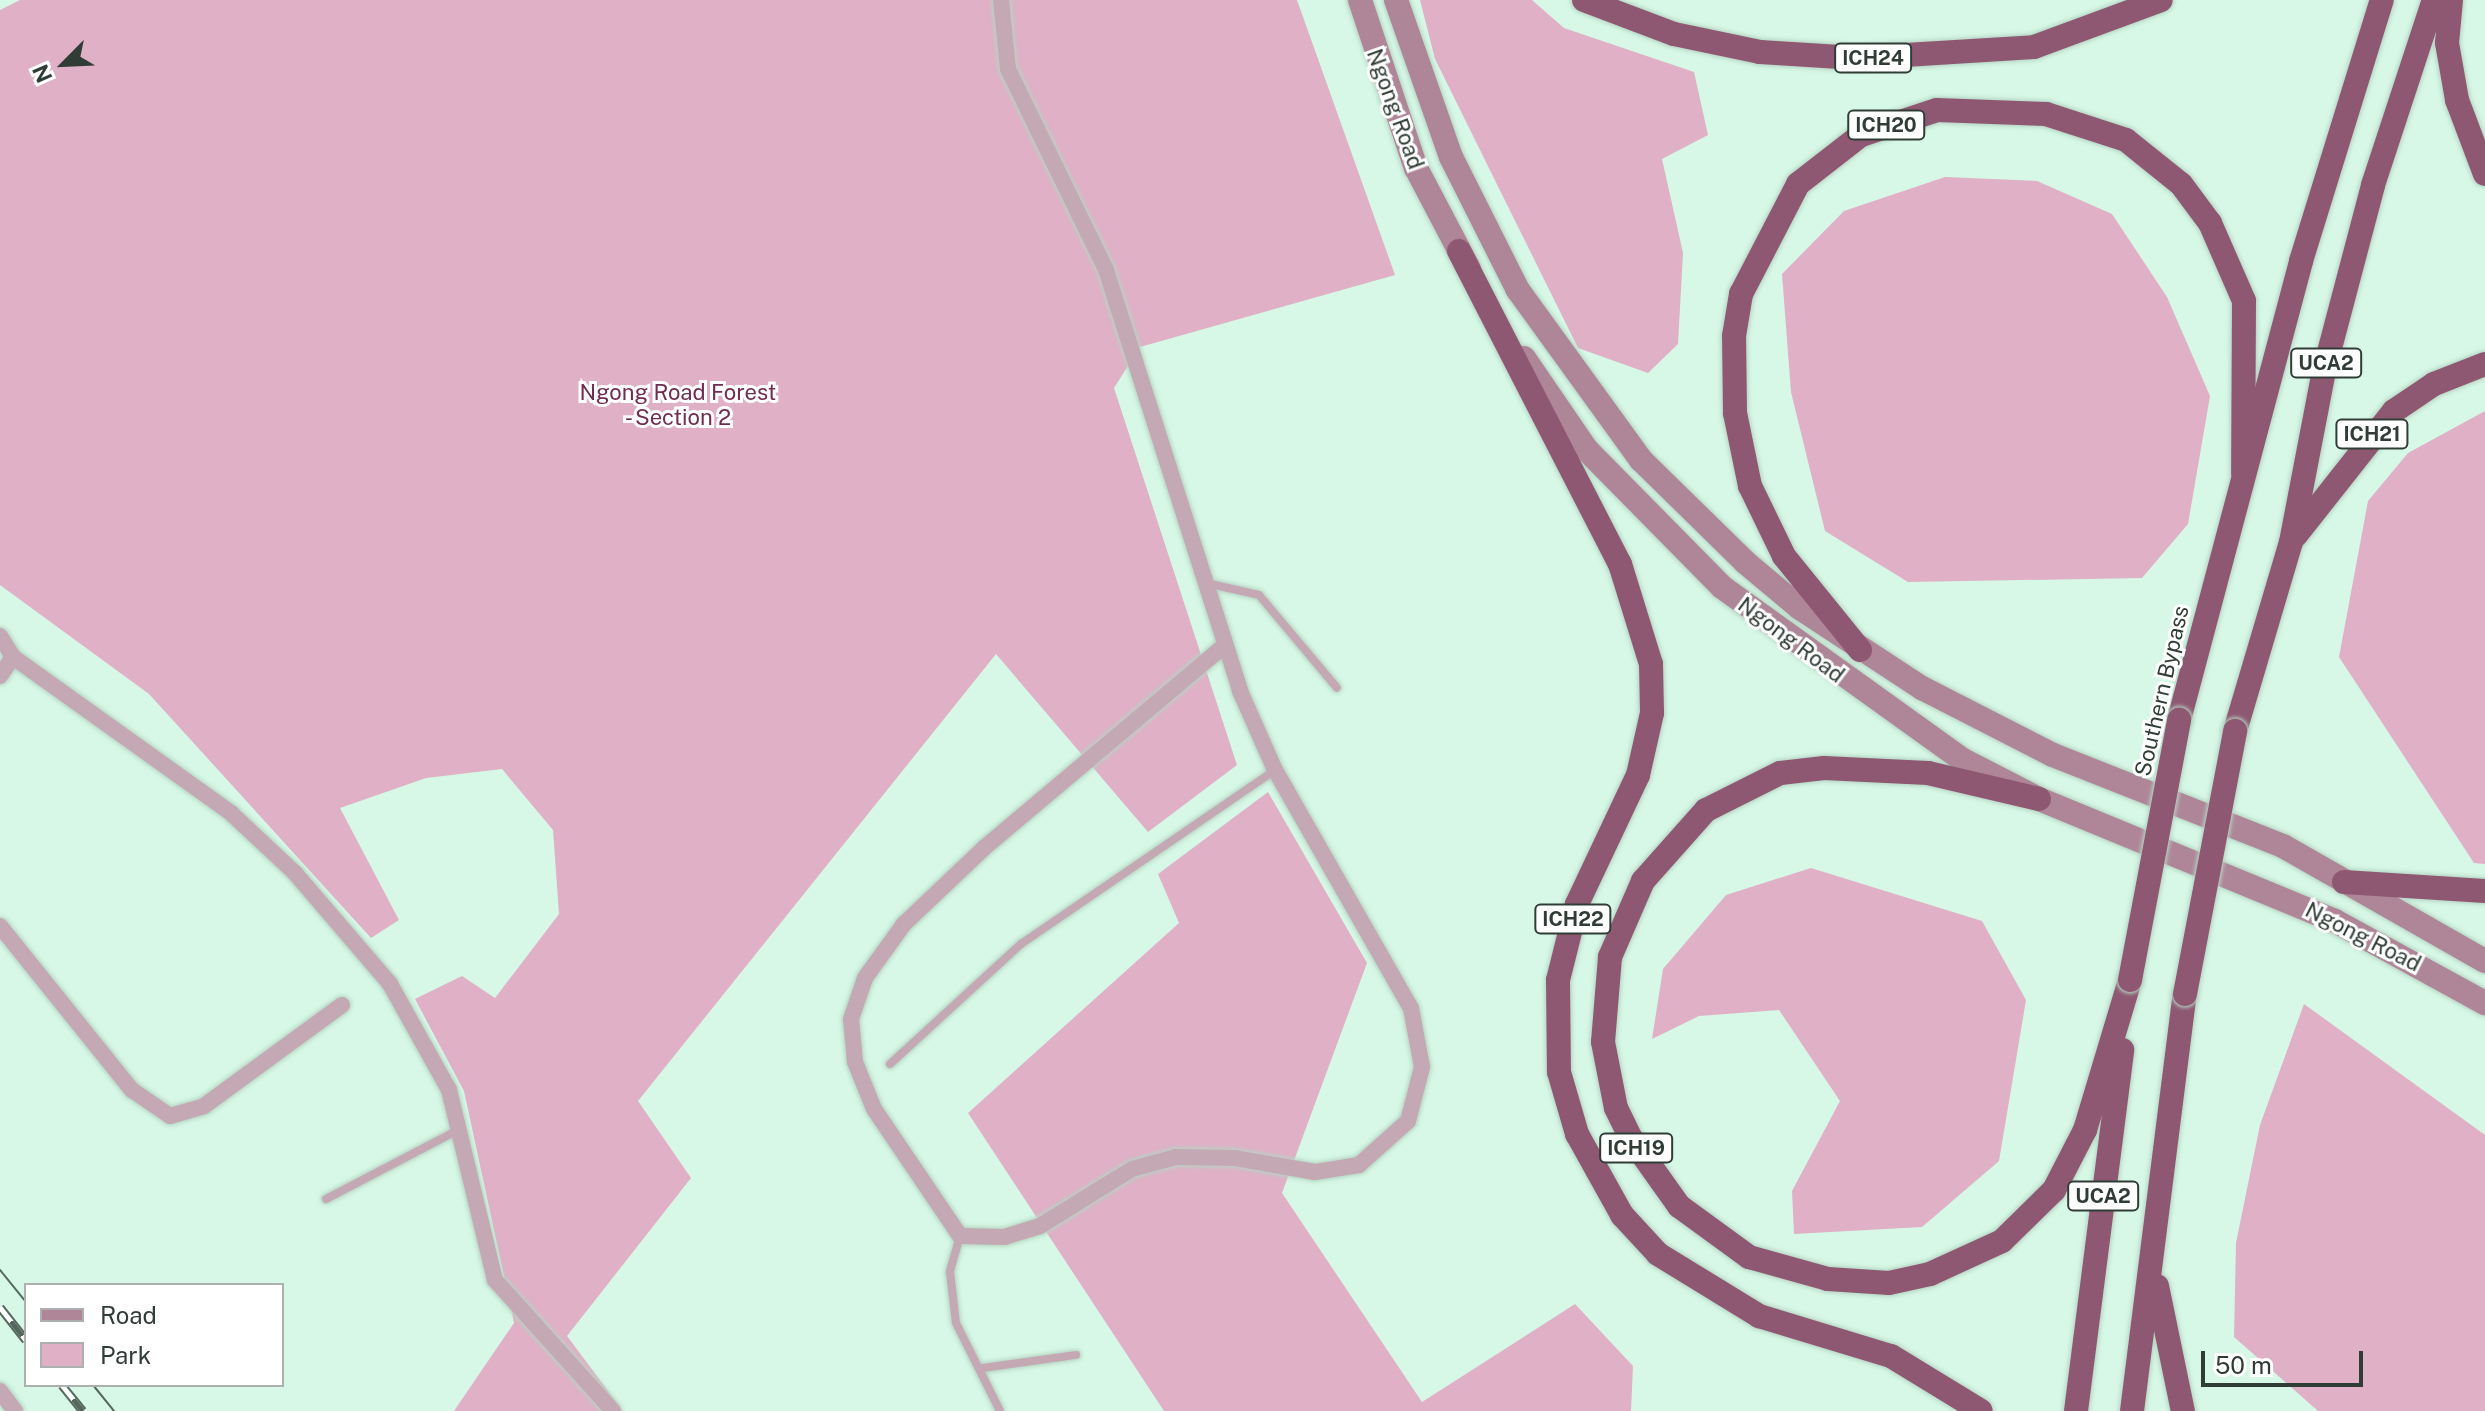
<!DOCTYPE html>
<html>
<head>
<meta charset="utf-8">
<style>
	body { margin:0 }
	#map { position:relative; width:2485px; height:1411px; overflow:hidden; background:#d7f8e6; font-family:"Public Sans",sans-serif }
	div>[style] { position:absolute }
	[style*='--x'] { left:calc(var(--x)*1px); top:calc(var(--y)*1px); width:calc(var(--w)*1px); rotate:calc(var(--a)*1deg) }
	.green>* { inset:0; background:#e0b0c6 }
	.roads { filter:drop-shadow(0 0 2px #b6d3c3) drop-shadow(0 0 2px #b6d3c3) }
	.lane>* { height:8px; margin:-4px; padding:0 4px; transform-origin:4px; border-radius:4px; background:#c4a8b4 }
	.street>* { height:16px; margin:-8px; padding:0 8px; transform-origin:8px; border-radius:8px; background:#c4a8b4 }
	.secondary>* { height:24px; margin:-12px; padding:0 12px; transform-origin:12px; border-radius:12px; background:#ae8698 }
	.highway>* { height:24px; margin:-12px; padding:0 12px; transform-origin:12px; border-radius:12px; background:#8e5872 }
	.tram>* { height:2px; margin:-1px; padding:0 1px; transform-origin:1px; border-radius:1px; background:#56685e }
	.rail>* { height:9px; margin-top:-4.5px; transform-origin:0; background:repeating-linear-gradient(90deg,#fff 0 18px,#56685e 0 36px); box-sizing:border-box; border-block:2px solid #56685e }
	.bridges { filter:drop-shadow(0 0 2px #b6d3c3) drop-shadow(0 0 2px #b6d3c3) }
	.highway-bridge>* { height:24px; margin:-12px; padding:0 12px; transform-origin:12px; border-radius:12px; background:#8e5872 }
	span { translate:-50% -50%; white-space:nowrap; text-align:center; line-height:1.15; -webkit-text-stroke:6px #fff; paint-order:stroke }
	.shield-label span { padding:2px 6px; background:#fff; border:2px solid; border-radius:6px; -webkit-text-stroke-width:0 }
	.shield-label { font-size:20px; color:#303d36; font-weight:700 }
	.street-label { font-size:22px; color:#303d36 }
	.park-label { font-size:22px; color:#722b51 }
	.legend { position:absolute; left:24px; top:1283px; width:260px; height:104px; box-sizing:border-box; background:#fff; border:2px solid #acb1af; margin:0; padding:10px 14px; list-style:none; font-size:24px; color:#303d36 }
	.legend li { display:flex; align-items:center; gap:16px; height:40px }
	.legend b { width:40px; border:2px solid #acb1af }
	.north { position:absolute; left:24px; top:24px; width:80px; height:80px; -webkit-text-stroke:6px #fff; paint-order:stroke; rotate:246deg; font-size:22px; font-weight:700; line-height:32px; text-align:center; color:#303d36 }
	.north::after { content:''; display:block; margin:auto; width:28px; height:36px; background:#303d36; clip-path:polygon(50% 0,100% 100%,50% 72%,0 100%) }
	.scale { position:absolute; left:2201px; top:1351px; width:162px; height:36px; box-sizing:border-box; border:4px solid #303d36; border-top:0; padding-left:10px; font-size:24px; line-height:28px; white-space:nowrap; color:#303d36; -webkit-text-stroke:6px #fff; paint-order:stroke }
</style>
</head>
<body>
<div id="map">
	<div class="green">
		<i style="clip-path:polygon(20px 0,1297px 0,1395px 275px,1140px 347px,1114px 388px,1237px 765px,1148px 832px,996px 654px,638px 1101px,691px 1178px,567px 1336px,623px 1411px,454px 1411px,514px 1323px,464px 1091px,415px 999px,462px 976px,495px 998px,559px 914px,553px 830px,502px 769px,426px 778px,340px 808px,399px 920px,371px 938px,149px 694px,0 585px,0 10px)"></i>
		<i style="clip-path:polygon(1420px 0,1532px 0,1564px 28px,1694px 72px,1708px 135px,1662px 159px,1683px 253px,1678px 344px,1648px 373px,1578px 348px,1435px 59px)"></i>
		<i style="clip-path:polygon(1945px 177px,2037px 181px,2112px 214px,2167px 297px,2210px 396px,2188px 524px,2142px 578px,1908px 582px,1825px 531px,1791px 392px,1782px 274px,1844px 211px)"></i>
		<i style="clip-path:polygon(2485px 411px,2485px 864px,2474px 863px,2339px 657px,2368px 501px,2408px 453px)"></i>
		<i style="clip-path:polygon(1268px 792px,1367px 963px,1282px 1193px,1422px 1402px,1575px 1304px,1633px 1366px,1631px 1411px,1164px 1411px,968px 1113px,1179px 923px,1158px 874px)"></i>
		<i style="clip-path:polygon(1811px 868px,1982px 921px,2026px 1000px,1999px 1161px,1922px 1227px,1794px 1234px,1792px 1191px,1840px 1101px,1779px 1010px,1699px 1016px,1652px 1039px,1663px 969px,1726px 895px)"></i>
		<i style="clip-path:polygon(2304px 1004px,2485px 1135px,2485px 1411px,2318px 1411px,2234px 1337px,2236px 1243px,2260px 1125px)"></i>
	</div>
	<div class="roads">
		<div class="lane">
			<i style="--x:1206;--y:583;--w:54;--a:12.8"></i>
			<i style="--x:1259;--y:595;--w:121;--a:50"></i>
			<i style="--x:890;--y:1064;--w:178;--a:-42.5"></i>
			<i style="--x:1021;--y:944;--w:308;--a:-34.4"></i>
			<i style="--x:326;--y:1199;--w:151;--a:-27.6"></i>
			<i style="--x:960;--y:1236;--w:37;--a:106"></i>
			<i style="--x:950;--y:1272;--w:51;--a:83.3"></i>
			<i style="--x:956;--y:1323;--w:98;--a:63.4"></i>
			<i style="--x:983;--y:1368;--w:94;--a:-8"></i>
		</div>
		<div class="street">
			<i style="--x:1001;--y:0;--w:69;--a:84.2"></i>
			<i style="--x:1008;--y:69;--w:224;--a:64"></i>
			<i style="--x:1106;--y:270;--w:442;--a:72.3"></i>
			<i style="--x:1240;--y:691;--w:86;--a:66.1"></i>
			<i style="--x:1275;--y:770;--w:274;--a:60.3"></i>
			<i style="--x:1411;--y:1008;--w:60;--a:79.4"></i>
			<i style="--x:1422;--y:1067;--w:56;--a:104.5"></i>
			<i style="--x:1408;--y:1121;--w:66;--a:138.1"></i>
			<i style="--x:1359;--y:1165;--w:45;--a:171"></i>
			<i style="--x:1315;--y:1172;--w:81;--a:-170.1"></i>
			<i style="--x:1235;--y:1158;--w:59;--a:-179"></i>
			<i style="--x:1176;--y:1157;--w:46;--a:164.7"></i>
			<i style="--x:1132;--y:1169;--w:108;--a:148.2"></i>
			<i style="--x:1040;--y:1226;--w:37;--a:163"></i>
			<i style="--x:1005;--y:1237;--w:45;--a:-178.7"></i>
			<i style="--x:960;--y:1236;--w:153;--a:-124.1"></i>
			<i style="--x:874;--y:1109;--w:51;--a:-112"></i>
			<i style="--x:855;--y:1062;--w:43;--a:-95.3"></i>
			<i style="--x:851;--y:1019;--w:43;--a:-71.1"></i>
			<i style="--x:865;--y:978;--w:67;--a:-54.2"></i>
			<i style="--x:904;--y:924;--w:110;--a:-43.5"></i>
			<i style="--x:984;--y:848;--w:312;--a:-40.1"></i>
			<i style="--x:0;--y:636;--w:25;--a:58"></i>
			<i style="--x:13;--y:657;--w:269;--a:35.6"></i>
			<i style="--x:232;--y:814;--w:86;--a:43.1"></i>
			<i style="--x:295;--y:873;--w:146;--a:49.4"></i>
			<i style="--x:390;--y:984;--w:121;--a:60.9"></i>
			<i style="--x:449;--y:1090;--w:195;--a:76.4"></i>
			<i style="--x:495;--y:1280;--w:176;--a:48"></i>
			<i style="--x:0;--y:676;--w:23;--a:-56"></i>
			<i style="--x:0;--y:926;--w:211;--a:51.2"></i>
			<i style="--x:132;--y:1090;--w:46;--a:34.4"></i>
			<i style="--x:170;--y:1116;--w:35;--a:-16"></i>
			<i style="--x:204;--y:1106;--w:171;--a:-36.2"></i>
			<i style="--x:0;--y:1391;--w:25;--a:53"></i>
		</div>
		<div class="secondary">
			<i style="--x:1360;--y:0;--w:177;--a:71.6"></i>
			<i style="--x:1416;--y:168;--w:114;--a:62.3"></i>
			<i style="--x:1396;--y:0;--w:166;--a:70.7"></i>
			<i style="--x:1451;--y:157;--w:149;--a:63.3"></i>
			<i style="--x:1518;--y:290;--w:210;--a:54.1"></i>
			<i style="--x:1641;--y:460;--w:146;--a:44.4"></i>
			<i style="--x:1745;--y:562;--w:72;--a:39.9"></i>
			<i style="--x:1800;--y:608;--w:146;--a:33.3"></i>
			<i style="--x:1922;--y:688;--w:147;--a:27.1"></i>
			<i style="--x:2053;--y:755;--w:247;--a:21.6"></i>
			<i style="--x:2283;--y:846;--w:232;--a:29.7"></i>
			<i style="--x:1524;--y:358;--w:112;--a:55.6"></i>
			<i style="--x:1587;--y:450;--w:192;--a:45.4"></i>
			<i style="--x:1722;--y:587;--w:294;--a:35.7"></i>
			<i style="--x:1961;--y:759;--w:88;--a:27.1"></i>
			<i style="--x:2039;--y:799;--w:320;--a:22.4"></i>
			<i style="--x:2335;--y:921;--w:171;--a:28.7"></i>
		</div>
		<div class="highway">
			<i style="--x:1584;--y:0;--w:96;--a:20.7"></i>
			<i style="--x:1674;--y:34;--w:88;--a:11.8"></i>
			<i style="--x:1760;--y:52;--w:96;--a:3.6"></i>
			<i style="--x:1856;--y:58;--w:178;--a:-3.5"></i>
			<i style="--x:2034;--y:47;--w:135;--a:-20.3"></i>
			<i style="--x:2451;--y:0;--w:43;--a:95.3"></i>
			<i style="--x:2447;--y:43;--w:58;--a:80"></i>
			<i style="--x:2457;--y:100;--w:79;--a:69.3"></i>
			<i style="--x:1459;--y:251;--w:352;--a:62.8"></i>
			<i style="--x:1620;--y:564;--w:105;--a:72.8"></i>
			<i style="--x:1651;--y:664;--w:49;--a:88.8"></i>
			<i style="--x:1652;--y:713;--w:64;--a:102.7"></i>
			<i style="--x:1638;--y:775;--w:143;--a:115.3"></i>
			<i style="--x:1577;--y:904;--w:78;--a:104"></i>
			<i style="--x:1558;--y:980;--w:92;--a:89.4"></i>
			<i style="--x:1559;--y:1072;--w:65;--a:73.8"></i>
			<i style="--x:1577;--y:1134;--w:93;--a:60.9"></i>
			<i style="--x:1622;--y:1215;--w:53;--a:47.3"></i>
			<i style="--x:1658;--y:1254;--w:119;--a:31.5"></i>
			<i style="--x:1759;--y:1316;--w:138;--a:16.9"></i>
			<i style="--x:1891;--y:1356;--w:105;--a:31.4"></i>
			<i style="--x:2296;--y:535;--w:158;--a:-51.7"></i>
			<i style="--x:2394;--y:411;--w:48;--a:-34"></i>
			<i style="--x:2434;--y:384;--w:55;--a:-21.4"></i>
			<i style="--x:1860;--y:650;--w:121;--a:-129"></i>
			<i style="--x:1784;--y:556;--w:78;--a:-115.9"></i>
			<i style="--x:1750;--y:486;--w:75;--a:-101.6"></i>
			<i style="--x:1735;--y:413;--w:77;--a:-90.7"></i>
			<i style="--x:1734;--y:336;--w:43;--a:-80.5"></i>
			<i style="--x:1741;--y:294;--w:124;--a:-62.6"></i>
			<i style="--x:1798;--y:184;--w:80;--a:-37.9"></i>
			<i style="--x:1861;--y:135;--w:80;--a:-18.2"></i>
			<i style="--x:1937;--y:110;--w:109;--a:2.1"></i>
			<i style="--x:2046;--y:114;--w:84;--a:18"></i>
			<i style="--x:2126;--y:140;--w:70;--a:38.7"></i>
			<i style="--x:2181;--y:184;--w:49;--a:53.4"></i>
			<i style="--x:2210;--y:223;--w:85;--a:66.4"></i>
			<i style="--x:2244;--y:301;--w:172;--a:90.3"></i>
			<i style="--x:2179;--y:720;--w:475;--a:-75.1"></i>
			<i style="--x:2301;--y:261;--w:273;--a:-72.8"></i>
			<i style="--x:2235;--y:731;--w:197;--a:-73.5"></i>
			<i style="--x:2291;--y:542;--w:174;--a:-79.1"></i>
			<i style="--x:2324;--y:371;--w:192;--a:-75.2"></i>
			<i style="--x:2373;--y:185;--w:195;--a:-71.8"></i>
			<i style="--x:2039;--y:799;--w:114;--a:-166.8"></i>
			<i style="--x:1928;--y:773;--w:104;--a:-177.2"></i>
			<i style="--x:1824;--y:768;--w:44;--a:173.5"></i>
			<i style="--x:1780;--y:773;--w:83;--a:153.4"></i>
			<i style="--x:1706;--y:810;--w:95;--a:131.6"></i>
			<i style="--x:1643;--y:881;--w:83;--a:113.5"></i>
			<i style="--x:1610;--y:957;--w:85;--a:94.7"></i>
			<i style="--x:1603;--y:1042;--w:67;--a:78.9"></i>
			<i style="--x:1616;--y:1108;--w:32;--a:64"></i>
			<i style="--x:1630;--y:1137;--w:85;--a:54.6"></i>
			<i style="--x:1679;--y:1206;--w:87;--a:36.1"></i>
			<i style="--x:1749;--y:1257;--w:82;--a:15.6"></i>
			<i style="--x:1828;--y:1279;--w:61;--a:3.8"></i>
			<i style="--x:1889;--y:1283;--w:42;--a:-12.4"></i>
			<i style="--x:1930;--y:1274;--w:79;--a:-24.6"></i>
			<i style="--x:2002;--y:1241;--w:73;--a:-44.4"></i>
			<i style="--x:2054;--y:1190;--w:68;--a:-62.7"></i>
			<i style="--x:2085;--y:1130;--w:157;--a:-73.3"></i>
			<i style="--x:2344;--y:882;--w:141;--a:3.7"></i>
			<i style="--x:2157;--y:1286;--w:128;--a:78.3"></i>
			<i style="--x:2076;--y:1411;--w:364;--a:-82.7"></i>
			<i style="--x:2132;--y:1411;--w:420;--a:-82.8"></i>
		</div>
	</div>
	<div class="tram">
		<i style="--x:0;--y:1270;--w:41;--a:50.9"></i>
		<i style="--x:93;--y:1385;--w:33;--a:51"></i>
	</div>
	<div class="rail">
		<i style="--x:0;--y:1307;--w:42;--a:51.8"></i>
		<i style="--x:62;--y:1385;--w:33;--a:51"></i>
	</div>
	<div class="bridges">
		<div class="highway-bridge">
			<i style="--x:2130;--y:980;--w:265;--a:-79.3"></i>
			<i style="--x:2185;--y:994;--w:268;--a:-79.2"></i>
		</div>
	</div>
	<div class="shield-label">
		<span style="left:1873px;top:58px">ICH24</span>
		<span style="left:1886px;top:125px">ICH20</span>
		<span style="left:2326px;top:363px">UCA2</span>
		<span style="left:2372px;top:434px">ICH21</span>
		<span style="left:1573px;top:919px">ICH22</span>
		<span style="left:1636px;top:1148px">ICH19</span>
		<span style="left:2103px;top:1196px">UCA2</span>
	</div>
	<div class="street-label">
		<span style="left:1395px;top:109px;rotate:70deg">Ngong Road</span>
		<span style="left:1791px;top:640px;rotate:37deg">Ngong Road</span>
		<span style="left:2162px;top:691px;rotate:-77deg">Southern Bypass</span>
		<span style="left:2363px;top:937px;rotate:27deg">Ngong Road</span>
	</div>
	<div class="park-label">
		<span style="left:678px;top:405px">Ngong Road Forest<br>- Section 2</span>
	</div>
	<ul class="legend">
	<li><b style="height:10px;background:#ae8698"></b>Road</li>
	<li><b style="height:22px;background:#e0b0c6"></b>Park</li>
	</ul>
	<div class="north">N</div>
	<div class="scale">50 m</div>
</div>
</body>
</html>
